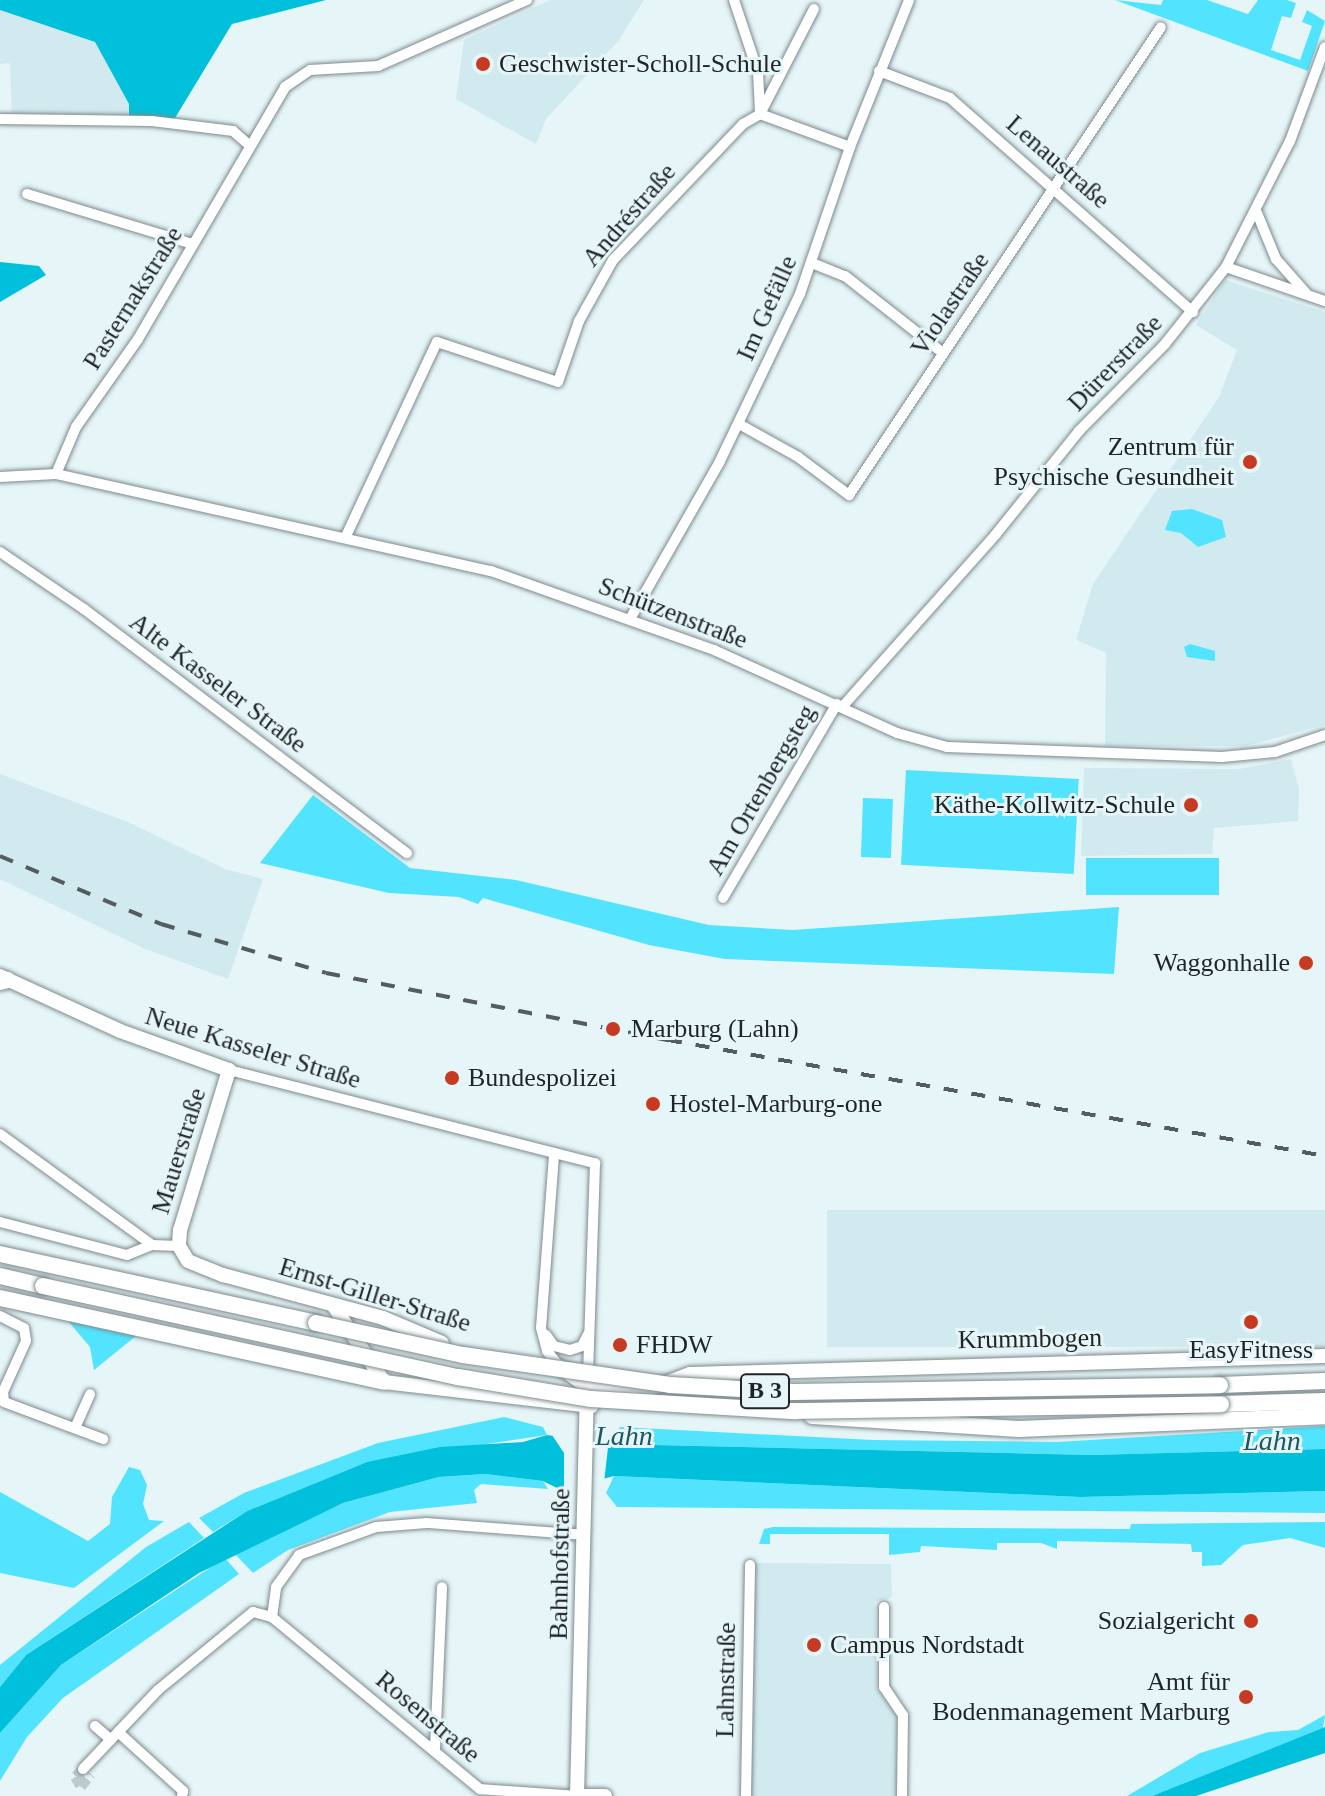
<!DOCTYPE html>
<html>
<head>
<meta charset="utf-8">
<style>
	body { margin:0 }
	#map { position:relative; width:1325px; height:1796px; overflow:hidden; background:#e6f5f8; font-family:"Times New Roman",serif }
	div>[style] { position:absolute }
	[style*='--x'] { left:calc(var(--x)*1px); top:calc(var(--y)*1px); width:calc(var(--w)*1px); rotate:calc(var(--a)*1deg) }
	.built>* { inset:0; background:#d1eaef; transform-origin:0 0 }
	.green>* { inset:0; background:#52e4fe; transform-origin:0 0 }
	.forest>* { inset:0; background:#00c0db }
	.pier>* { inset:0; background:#e6f5f8 }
	.minor-tunnel>* { height:10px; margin-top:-5px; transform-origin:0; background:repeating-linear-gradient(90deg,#becbce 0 10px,transparent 0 15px) }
	.roads { filter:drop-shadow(0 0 2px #7d8a8d) drop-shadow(0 0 2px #7d8a8d) }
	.minor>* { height:10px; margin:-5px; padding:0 5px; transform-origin:5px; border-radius:5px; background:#fff }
	.secondary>* { height:14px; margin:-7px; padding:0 7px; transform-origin:7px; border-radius:7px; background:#fff }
	.trunk>* { height:16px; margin:-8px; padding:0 8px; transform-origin:8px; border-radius:8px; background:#fff }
	.rail>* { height:4px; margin-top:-2px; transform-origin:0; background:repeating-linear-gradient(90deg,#545c5e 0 14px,transparent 0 28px) }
	.bridges { filter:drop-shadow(0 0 2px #7d8a8d) drop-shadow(0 0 2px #7d8a8d) }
	.trunk-bridge>* { height:16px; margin:-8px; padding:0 8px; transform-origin:8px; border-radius:8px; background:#fff }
	.dots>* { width:22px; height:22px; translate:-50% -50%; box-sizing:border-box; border:4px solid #e6f5f8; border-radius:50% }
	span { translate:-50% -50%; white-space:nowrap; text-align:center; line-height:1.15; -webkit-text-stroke:6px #e6f5f8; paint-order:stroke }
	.shield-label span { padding:2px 6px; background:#e6f5f8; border:2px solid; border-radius:6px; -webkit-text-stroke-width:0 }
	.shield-label { font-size:24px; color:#1f2526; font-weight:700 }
	.poi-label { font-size:26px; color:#1f2526 }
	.left { translate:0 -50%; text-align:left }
	.right { translate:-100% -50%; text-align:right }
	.street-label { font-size:26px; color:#1f2526 }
	.water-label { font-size:28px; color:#1b5964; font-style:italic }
</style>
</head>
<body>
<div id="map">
	<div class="built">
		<i style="clip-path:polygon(550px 0,644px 0,619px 40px,546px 119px,536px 144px,456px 99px,464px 40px)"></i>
		<i style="clip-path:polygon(0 10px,95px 42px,129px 104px,129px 120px,12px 118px,10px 63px,0 64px)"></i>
		<i style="clip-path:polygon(1225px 280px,1325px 312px,1325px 725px,1246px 746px,1105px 746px,1106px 653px,1076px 640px,1093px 584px,1219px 397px,1237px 350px,1196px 325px)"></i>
		<i style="clip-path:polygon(1291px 759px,1299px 789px,1298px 821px,1214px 828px,1212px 854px,1081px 856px,1084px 768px,1239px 769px)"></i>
		<i style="clip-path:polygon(0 774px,128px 822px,225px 869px,263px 879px,228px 979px,143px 948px,0 879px)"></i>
		<i style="left:1325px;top:1210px;width:137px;height:498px;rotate:90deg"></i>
		<i style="clip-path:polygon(753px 1563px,891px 1564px,892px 1597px,875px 1602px,876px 1688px,898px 1717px,899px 1796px,749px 1796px)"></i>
	</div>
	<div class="green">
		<i style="clip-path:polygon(1115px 0,1161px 5px,1163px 0,1207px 0,1248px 14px,1258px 0,1287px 0,1296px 3px,1291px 18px,1282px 16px,1271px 50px,1300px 60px,1312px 26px,1302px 22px,1307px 10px,1325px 21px,1308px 71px)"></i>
		<i style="clip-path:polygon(1192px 509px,1222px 520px,1226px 537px,1198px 547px,1181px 533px,1165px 530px,1172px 511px)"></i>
		<i style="clip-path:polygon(1190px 644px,1215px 651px,1215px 661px,1187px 657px,1184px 647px)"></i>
		<i style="left:906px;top:770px;width:173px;height:95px;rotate:3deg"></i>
		<i style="clip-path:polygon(313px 795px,410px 868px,516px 880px,709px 925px,793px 930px,1119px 907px,1114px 974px,725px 959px,649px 945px,483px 898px,478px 904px,459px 897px,389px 893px,260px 863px)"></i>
		<i style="left:863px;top:798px;width:30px;height:59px;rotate:2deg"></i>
		<i style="left:1086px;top:858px;width:133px;height:37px"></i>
		<i style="clip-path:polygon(68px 1321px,136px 1336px,94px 1370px,90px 1347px)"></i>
		<i style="clip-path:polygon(504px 1417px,543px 1427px,547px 1435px,367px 1462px,247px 1511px,213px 1532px,199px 1518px,244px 1493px,378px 1443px)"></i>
		<i style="clip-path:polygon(1325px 1426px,1325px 1449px,1090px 1455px,611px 1444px,620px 1427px,873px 1440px,1057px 1442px)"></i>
		<i style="clip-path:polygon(129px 1467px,140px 1470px,147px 1485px,143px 1504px,149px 1520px,164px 1521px,74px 1588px,0 1573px,0 1492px,88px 1541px,110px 1524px,112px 1497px)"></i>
		<i style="clip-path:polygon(485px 1474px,543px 1481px,548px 1489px,481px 1484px,474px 1490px,477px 1503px,390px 1512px,288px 1550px,253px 1573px,234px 1553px,343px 1503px,439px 1477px)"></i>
		<i style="clip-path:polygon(614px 1476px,1080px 1497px,1325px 1491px,1325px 1513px,617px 1507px,606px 1493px)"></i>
		<i style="clip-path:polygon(189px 1522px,204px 1538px,26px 1655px,0 1687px,0 1665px,146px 1547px)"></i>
		<i style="clip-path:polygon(1325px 1522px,1325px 1548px,1290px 1538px,1243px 1545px,1221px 1565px,1202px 1566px,1202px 1552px,1192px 1552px,1191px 1544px,1057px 1541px,1057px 1549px,1041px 1543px,997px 1543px,997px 1550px,921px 1546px,920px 1552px,889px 1555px,889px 1534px,770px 1534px,770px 1544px,759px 1544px,764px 1529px,773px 1527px,1130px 1529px,1131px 1524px)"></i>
		<i style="clip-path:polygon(225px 1558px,239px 1574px,63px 1698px,27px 1737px,0 1781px,0 1733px,61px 1665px)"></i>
		<i style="clip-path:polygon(1325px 1715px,1323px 1728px,1152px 1796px,1127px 1796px,1200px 1753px,1269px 1732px,1298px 1730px)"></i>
	</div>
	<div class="forest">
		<i style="clip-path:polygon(0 0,326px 0,232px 24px,172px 123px,129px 120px,129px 104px,95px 42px,0 10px)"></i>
		<i style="clip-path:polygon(0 262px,39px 266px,46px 275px,0 302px)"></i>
		<i style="clip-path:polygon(547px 1435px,611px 1444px,1090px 1455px,1325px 1449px,1325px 1491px,1080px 1497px,614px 1476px,561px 1490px,543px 1481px,485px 1474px,439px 1477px,343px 1503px,199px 1573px,61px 1665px,0 1733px,0 1687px,26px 1655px,247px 1511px,367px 1462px,440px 1447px,523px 1442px)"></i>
		<i style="clip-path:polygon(1325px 1727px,1325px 1753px,1196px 1796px,1152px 1796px)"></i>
	</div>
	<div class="pier">
		<i style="clip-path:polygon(550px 1432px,609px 1439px,604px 1483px,564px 1493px,564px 1453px)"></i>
	</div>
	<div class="minor-tunnel">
		<i style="--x:83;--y:1769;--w:11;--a:135"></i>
		<i style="--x:75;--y:1777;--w:12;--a:59"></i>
		<i style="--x:81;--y:1787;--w:16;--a:-52"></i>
	</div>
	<div class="roads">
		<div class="minor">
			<i style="--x:734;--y:0;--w:76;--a:71.6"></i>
			<i style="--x:758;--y:72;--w:40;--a:87.1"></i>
			<i style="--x:879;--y:71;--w:76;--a:20.8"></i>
			<i style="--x:950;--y:98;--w:324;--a:41.4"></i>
			<i style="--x:760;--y:114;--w:96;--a:20.1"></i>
			<i style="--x:0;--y:119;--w:152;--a:0.8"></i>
			<i style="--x:152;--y:121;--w:82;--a:7"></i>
			<i style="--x:233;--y:131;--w:21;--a:41"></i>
			<i style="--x:27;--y:194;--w:173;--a:16.8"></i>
			<i style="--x:1257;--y:213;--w:50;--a:67.6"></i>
			<i style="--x:1276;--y:259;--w:45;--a:48.6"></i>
			<i style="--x:812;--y:263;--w:35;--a:22"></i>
			<i style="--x:845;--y:276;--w:125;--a:38.2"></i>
			<i style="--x:1226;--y:267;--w:105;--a:19"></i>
			<i style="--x:739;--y:424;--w:68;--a:29.2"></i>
			<i style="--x:798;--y:457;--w:64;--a:36.7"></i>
			<i style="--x:849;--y:495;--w:562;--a:-56.31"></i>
			<i style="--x:56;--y:474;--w:51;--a:-66.9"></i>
			<i style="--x:76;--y:427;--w:108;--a:-54.8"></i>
			<i style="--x:138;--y:339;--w:292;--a:-59.7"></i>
			<i style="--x:285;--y:87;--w:30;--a:-34"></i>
			<i style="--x:310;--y:70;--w:68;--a:-3.4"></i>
			<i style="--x:378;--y:66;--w:163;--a:-23.9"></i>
			<i style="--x:0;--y:477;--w:56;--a:-3.1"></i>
			<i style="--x:56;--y:474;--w:446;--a:12.6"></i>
			<i style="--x:491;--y:571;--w:237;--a:19.5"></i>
			<i style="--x:714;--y:650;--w:201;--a:24.4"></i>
			<i style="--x:897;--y:733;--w:52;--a:15.6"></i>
			<i style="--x:947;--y:747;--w:275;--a:2.1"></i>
			<i style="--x:1222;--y:757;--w:53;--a:-5.4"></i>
			<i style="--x:1275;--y:752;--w:53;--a:-18.8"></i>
			<i style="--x:346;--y:536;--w:214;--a:-64.9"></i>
			<i style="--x:437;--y:342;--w:127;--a:18.3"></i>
			<i style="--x:558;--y:382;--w:65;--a:-71"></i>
			<i style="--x:579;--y:321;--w:70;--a:-60.9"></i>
			<i style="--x:613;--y:260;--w:188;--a:-46.3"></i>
			<i style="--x:743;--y:124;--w:20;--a:-30"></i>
			<i style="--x:760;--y:114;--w:118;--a:-62.8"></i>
			<i style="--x:0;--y:552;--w:102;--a:34.2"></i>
			<i style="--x:84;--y:609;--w:405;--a:37.1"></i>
			<i style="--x:630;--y:619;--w:182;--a:-60.3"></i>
			<i style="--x:720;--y:461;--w:185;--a:-64.4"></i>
			<i style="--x:800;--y:294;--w:155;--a:-71.2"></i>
			<i style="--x:850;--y:147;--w:158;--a:-68.1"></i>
			<i style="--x:843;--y:706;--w:230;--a:-48.3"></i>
			<i style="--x:996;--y:534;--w:132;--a:-51.1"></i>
			<i style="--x:1079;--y:431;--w:122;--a:-45.3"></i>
			<i style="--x:1165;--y:344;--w:98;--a:-51.6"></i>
			<i style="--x:1226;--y:267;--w:141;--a:-63.1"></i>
			<i style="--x:1290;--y:141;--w:100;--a:-69.6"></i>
			<i style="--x:723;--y:898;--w:225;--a:-59.6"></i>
			<i style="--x:229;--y:1070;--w:378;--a:14.3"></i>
			<i style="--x:595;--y:1163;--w:214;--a:91.9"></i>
			<i style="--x:0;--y:1134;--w:188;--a:36.1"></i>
			<i style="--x:554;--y:1155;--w:173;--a:94.3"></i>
			<i style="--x:541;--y:1328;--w:24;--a:75"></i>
			<i style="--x:547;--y:1351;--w:19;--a:51"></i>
			<i style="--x:0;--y:1222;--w:131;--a:14.6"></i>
			<i style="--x:127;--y:1255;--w:27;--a:-22"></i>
			<i style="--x:152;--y:1245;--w:27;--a:2"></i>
			<i style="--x:0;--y:1316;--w:27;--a:27"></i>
			<i style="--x:24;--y:1328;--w:13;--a:81"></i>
			<i style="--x:26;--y:1341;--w:56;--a:114.3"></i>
			<i style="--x:3;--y:1392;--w:10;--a:84"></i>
			<i style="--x:4;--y:1402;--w:106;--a:20.5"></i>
			<i style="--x:546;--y:1335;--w:14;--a:54"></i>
			<i style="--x:554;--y:1346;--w:16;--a:14"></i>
			<i style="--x:570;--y:1350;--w:13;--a:-18"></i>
			<i style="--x:582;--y:1346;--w:13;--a:-63"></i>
			<i style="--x:75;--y:1428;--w:37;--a:-66"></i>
			<i style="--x:884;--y:1607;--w:80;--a:90"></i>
			<i style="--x:884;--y:1687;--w:34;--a:56"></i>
			<i style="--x:903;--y:1715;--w:81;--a:90.7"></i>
			<i style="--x:272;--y:1617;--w:30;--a:-82"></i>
			<i style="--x:276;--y:1587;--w:39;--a:-54"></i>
			<i style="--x:299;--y:1555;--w:82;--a:-20"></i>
			<i style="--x:376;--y:1527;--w:51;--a:-4.5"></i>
			<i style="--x:427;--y:1523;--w:158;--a:4.3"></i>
			<i style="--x:95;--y:1726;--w:21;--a:41"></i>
			<i style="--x:118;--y:1732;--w:88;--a:42.2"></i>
			<i style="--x:183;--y:1791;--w:5;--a:101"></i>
			<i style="--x:435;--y:1748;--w:161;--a:-87.5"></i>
			<i style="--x:83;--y:1769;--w:109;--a:-46.5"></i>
			<i style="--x:158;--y:1690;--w:123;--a:-39.4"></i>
			<i style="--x:253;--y:1612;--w:20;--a:15"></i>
			<i style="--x:272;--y:1617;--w:270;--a:39.6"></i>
			<i style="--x:480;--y:1789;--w:97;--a:4.1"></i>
			<i style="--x:746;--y:1796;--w:231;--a:-89"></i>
		</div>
		<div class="secondary">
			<i style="--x:0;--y:976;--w:132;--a:24.6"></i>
			<i style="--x:120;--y:1031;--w:116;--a:19.7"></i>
			<i style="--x:229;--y:1070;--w:167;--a:107"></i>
			<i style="--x:180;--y:1230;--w:16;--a:94"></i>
			<i style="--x:179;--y:1246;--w:17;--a:59"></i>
			<i style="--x:188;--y:1261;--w:38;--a:22"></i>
			<i style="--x:223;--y:1275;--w:166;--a:15"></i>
			<i style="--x:383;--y:1318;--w:64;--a:23"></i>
			<i style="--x:333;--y:1305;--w:92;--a:56.5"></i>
			<i style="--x:384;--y:1382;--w:209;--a:6.6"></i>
			<i style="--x:560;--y:1367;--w:34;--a:36"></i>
			<i style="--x:588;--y:1387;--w:54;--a:5.3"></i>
			<i style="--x:642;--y:1392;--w:51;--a:-20.6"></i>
			<i style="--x:690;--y:1374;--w:635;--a:-1.62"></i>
			<i style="--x:577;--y:1796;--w:397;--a:-88.6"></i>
			<i style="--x:577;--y:1796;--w:28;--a:0"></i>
		</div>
		<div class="trunk">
			<i style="--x:0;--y:982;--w:8;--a:-14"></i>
			<i style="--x:0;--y:1254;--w:323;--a:12.3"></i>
			<i style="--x:0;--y:1276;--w:44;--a:13.1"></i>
			<i style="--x:0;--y:1298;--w:393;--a:12.3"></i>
			<i style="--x:1220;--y:1385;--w:105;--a:-2.2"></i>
			<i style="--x:1221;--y:1404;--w:104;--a:-1.7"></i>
			<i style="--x:812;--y:1416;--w:207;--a:3.6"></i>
			<i style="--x:1019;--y:1429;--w:306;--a:-2.4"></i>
		</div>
	</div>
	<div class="rail">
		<i style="--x:0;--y:856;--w:175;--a:22.9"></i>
		<i style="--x:161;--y:924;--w:172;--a:16.5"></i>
		<i style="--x:326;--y:973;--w:349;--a:11.1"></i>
		<i style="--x:668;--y:1040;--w:667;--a:10.01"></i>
	</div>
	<div class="bridges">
		<div class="trunk-bridge">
			<i style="--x:43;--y:1286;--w:425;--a:12.4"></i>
			<i style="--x:458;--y:1377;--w:135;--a:9.4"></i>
			<i style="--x:591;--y:1399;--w:205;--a:3.4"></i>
			<i style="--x:796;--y:1411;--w:425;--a:-0.9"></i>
			<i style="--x:316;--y:1323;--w:150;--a:12.3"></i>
			<i style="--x:463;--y:1355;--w:209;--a:8.2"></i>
			<i style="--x:670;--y:1385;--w:124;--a:3.2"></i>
			<i style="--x:794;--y:1392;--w:426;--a:-0.9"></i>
		</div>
	</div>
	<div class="dots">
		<i style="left:483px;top:64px;background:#c63a22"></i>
		<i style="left:1250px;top:462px;background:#c63a22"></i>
		<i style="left:1191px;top:805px;background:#c63a22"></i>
		<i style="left:1306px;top:963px;background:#c63a22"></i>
		<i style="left:613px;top:1029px;background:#c63a22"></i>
		<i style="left:452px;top:1078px;background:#c63a22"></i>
		<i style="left:653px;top:1104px;background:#c63a22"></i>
		<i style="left:1251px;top:1322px;background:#c63a22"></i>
		<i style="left:620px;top:1345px;background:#c63a22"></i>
		<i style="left:1251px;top:1621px;background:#c63a22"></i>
		<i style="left:814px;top:1645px;background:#c63a22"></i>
		<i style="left:1246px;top:1697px;background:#c63a22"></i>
	</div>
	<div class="shield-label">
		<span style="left:765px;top:1391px">B 3</span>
	</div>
	<div class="poi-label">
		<span class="left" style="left:499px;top:64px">Geschwister-Scholl-Schule</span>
		<span class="right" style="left:1234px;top:462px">Zentrum für<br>Psychische Gesundheit</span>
		<span class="right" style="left:1175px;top:805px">Käthe-Kollwitz-Schule</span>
		<span class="right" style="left:1290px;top:963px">Waggonhalle</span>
		<span class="left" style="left:631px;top:1029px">Marburg (Lahn)</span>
		<span class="left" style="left:468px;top:1078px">Bundespolizei</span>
		<span class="left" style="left:669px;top:1104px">Hostel-Marburg-one</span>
		<span class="left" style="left:636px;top:1345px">FHDW</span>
		<span style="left:1251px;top:1350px">EasyFitness</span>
		<span class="right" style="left:1235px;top:1621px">Sozialgericht</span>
		<span class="left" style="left:830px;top:1645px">Campus Nordstadt</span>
		<span class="right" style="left:1230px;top:1697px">Amt für<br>Bodenmanagement Marburg</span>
	</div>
	<div class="street-label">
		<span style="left:1058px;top:162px;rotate:41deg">Lenaustraße</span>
		<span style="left:629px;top:215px;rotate:-49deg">Andréstraße</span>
		<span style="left:133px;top:298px;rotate:-58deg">Pasternakstraße</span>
		<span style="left:950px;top:304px;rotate:-56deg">Violastraße</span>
		<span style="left:767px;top:308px;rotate:-66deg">Im Gefälle</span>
		<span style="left:1115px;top:363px;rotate:-46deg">Dürerstraße</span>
		<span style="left:673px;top:613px;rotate:21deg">Schützenstraße</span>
		<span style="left:218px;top:683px;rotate:37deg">Alte Kasseler Straße</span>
		<span style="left:761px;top:790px;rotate:-60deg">Am Ortenbergsteg</span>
		<span style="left:253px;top:1048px;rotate:17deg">Neue Kasseler Straße</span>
		<span style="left:179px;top:1151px;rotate:-73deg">Mauerstraße</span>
		<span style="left:375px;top:1295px;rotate:17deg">Ernst-Giller-Straße</span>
		<span style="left:1030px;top:1339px;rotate:-1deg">Krummbogen</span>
		<span style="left:560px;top:1564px;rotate:-89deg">Bahnhofstraße</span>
		<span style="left:726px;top:1680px;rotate:-89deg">Lahnstraße</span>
		<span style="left:428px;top:1717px;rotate:40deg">Rosenstraße</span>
	</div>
	<div class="water-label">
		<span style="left:624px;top:1436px">Lahn</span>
		<span style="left:1272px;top:1441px">Lahn</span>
	</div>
</div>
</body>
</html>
